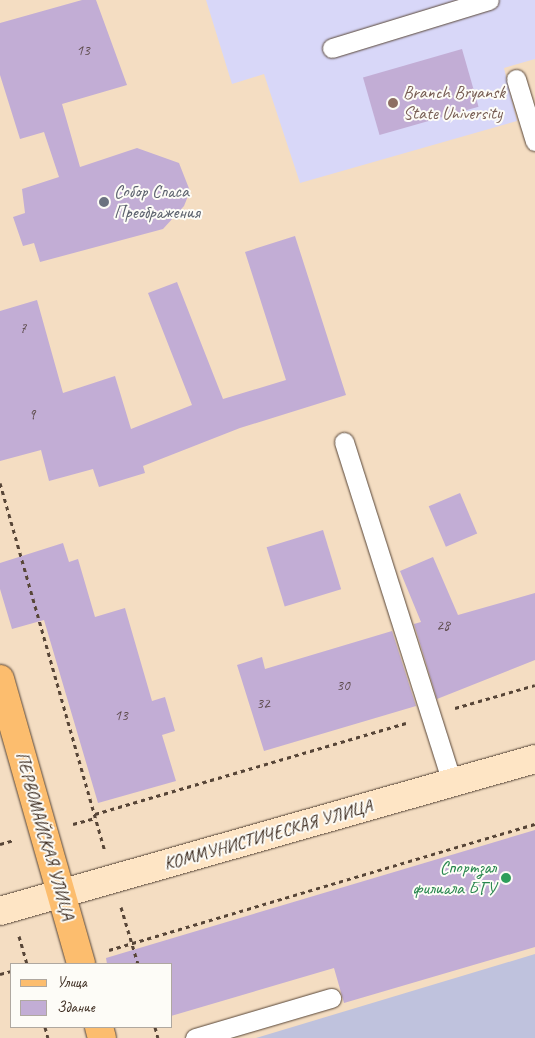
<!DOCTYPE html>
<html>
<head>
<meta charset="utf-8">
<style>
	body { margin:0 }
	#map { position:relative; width:535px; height:1038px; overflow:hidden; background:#f4ddc2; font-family:Caveat,sans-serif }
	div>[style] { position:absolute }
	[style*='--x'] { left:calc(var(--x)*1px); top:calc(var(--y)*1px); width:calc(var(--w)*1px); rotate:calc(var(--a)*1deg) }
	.built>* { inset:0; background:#d8d7f8 }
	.industrial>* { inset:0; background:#bfc2dd }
	.building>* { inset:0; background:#c2add5; transform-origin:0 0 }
	.path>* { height:3px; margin-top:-1.5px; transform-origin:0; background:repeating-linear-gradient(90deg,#574537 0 4px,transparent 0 8px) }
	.roads { filter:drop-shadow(0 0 1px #574537) drop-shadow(0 0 1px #574537) }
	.lane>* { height:19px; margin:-9.5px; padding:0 9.5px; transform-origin:9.5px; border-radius:9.5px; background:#fff }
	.secondary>* { height:28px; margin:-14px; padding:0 14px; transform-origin:14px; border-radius:14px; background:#fee5c5 }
	.primary>* { height:28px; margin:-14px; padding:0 14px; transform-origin:14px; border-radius:14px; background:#fcbd6e }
	.dots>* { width:14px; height:14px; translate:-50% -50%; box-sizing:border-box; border:2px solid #fdfcf7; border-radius:50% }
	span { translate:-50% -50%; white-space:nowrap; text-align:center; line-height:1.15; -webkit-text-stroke:4px #fdfcf7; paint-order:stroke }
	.number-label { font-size:15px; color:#5d4b4c }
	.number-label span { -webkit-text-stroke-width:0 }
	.education-label { font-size:18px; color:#785e54 }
	.left { translate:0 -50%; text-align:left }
	.worship-label { font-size:18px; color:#5b616d }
	.street-label { font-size:18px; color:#3b2a1e }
	.leisure-label { font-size:18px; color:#27864d }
	.right { translate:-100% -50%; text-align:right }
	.legend { position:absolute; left:10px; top:963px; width:162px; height:65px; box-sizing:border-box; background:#fdfcf7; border:1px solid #afa8a0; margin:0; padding:6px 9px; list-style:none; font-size:15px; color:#3b2a1e }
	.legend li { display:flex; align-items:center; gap:10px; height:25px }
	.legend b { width:25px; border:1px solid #afa8a0 }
</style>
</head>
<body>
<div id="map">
	<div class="built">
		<i style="clip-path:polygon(206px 0,535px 0,535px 59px,504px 68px,517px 121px,300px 183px,264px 74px,232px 84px)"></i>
	</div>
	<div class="industrial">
		<i style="clip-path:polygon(535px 954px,535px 1038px,256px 1038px)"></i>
	</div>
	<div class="building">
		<i style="clip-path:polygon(82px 0,96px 0,127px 85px,62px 104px,80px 167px,137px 148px,179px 163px,190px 191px,184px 206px,163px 229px,40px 262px,34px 243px,23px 246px,13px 217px,25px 213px,22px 189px,59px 177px,44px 132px,20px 139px,0 75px,0 23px)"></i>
		<i style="left:462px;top:49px;width:60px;height:103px;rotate:74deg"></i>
		<i style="clip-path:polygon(295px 236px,346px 395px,240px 428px,143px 466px,145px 473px,99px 487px,93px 469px,49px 481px,41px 450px,0 461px,0 311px,37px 300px,63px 393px,115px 376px,131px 429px,192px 405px,148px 293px,177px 282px,223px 399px,286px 380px,245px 252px)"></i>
		<i style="left:460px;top:493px;width:44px;height:34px;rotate:67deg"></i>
		<i style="left:323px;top:530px;width:62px;height:59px;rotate:73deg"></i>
		<i style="clip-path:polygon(63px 543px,69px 562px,78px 559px,95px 617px,125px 608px,152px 701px,165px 697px,175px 731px,162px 735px,176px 781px,98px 803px,44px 620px,12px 629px,0 589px,0 563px)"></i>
		<i style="clip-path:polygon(433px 557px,458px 615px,535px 593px,535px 660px,437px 699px,414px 624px,421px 622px,400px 571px)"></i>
		<i style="clip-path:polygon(392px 631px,416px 706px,264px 751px,237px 665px,262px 657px,265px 669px)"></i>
		<i style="clip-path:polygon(535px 830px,535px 947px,344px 1003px,334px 968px,171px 1016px,171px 964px,107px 964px,106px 958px)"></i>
	</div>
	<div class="path">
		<i style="--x:0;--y:483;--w:383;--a:74.1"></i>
		<i style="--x:455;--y:708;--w:83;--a:-16"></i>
		<i style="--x:95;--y:814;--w:324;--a:-16.3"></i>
		<i style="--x:73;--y:824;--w:24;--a:-15"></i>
		<i style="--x:0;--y:844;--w:15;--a:-16"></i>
		<i style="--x:121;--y:907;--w:59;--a:73.4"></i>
		<i style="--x:19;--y:936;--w:29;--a:74"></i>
		<i style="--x:109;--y:950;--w:444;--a:-16.5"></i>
		<i style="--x:0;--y:974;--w:11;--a:-15"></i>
		<i style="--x:45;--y:1027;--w:11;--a:75"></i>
		<i style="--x:155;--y:1027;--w:11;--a:75"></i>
	</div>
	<div class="roads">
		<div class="lane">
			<i style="--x:332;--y:48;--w:164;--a:-17"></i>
			<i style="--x:516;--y:79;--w:65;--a:73"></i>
			<i style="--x:344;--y:442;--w:358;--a:72.4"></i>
			<i style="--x:195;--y:1038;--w:142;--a:-16.4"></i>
		</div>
		<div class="secondary">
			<i style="--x:0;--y:911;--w:556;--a:-15.86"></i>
		</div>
		<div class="primary">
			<i style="--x:0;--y:679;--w:296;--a:74.1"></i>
			<i style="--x:99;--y:1027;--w:11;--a:75"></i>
		</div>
	</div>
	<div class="dots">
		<i style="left:393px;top:103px;background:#8d6e63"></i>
		<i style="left:104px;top:202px;background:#6b7280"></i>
		<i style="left:506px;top:878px;background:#2e9e5b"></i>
	</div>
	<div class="number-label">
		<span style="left:83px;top:51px">13</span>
		<span style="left:23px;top:329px">7</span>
		<span style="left:32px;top:415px">9</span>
		<span style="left:443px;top:626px">28</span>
		<span style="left:343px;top:686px">30</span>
		<span style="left:263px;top:704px">32</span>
		<span style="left:121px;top:716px">13</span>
	</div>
	<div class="education-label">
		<span class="left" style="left:403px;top:103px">Branch Bryansk<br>State University</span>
	</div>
	<div class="worship-label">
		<span class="left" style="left:114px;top:202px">Собор Спаса<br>Преображения</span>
	</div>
	<div class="street-label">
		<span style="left:268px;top:835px;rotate:-16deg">КОММУНИСТИЧЕСКАЯ УЛИЦА</span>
		<span style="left:45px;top:836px;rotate:74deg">ПЕРВОМАЙСКАЯ УЛИЦА</span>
	</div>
	<div class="leisure-label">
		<span class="right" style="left:496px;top:878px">Спортзал<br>филиала БГУ</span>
	</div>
	<ul class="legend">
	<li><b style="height:6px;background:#fcbd6e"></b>Улица</li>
	<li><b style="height:14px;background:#c2add5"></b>Здание</li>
	</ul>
</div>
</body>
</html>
